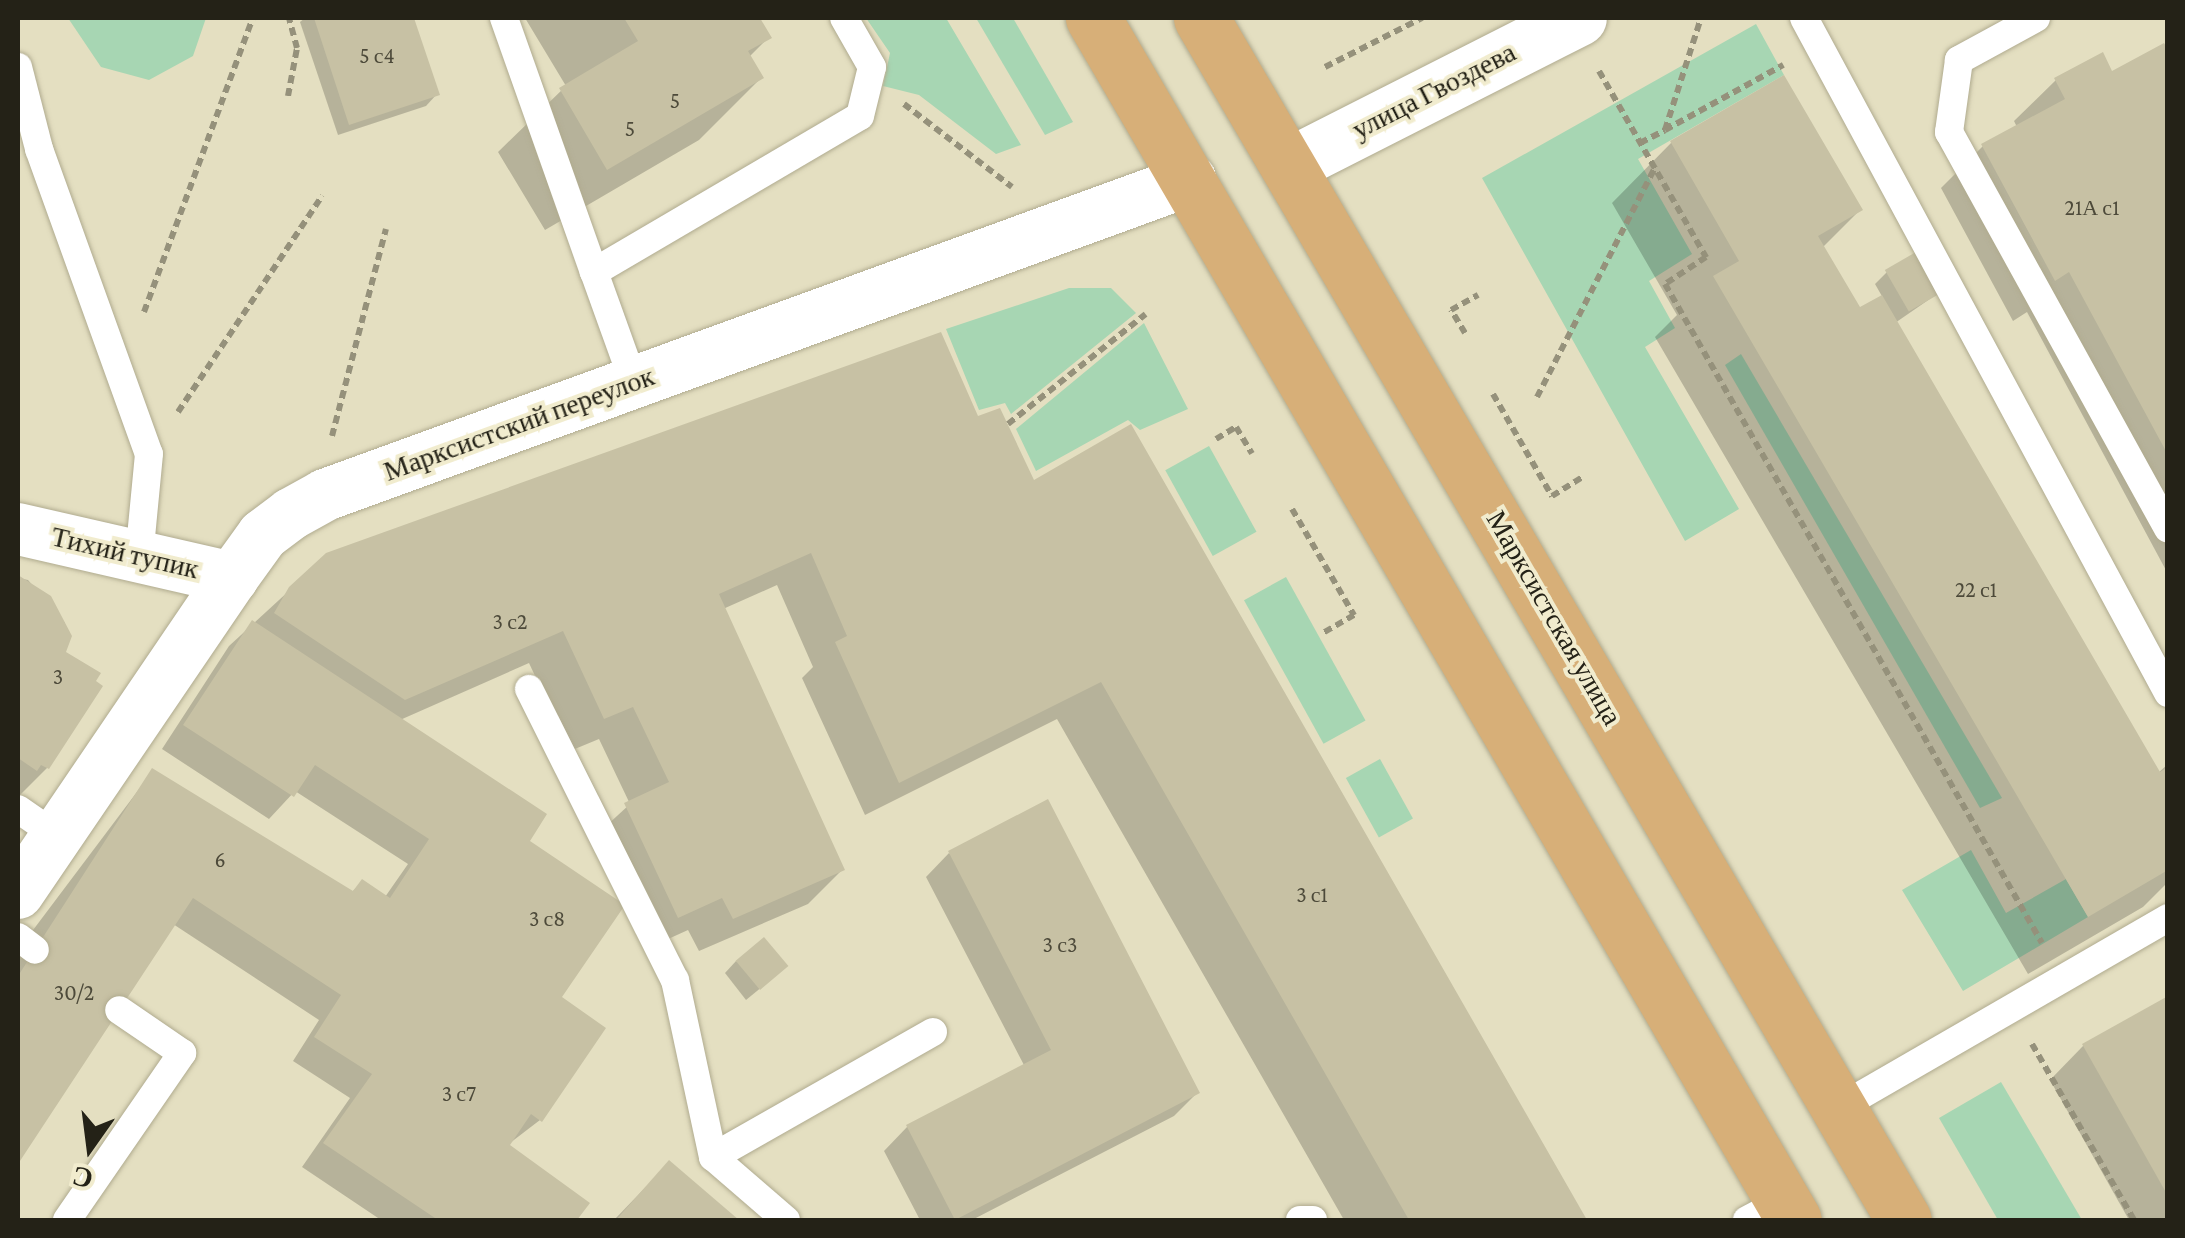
<!DOCTYPE html>
<html>
<head>
<meta charset="utf-8">
<style>
	body { margin:0 }
	#map { position:relative; width:2185px; height:1238px; overflow:hidden; background:#e4dfc1; font-family:"Crimson Pro",serif }
	div>[style] { position:absolute }
	[style*='--x'] { left:calc(var(--x)*1px); top:calc(var(--y)*1px); width:calc(var(--w)*1px); rotate:calc(var(--a)*1deg) }
	.green>* { inset:0; background:#a7d6b3; transform-origin:0 0 }
	.shadow>* { inset:0; background:#0003 }
	.building>* { inset:0; background:#c7c1a4; transform-origin:0 0 }
	.path>* { height:6px; margin-top:-3px; transform-origin:0; background:repeating-linear-gradient(90deg,#95917b 0 8px,transparent 0 13px) }
	.roads { filter:drop-shadow(0 0 2px #b0ab8f) drop-shadow(0 0 2px #b0ab8f) }
	.lane>* { height:28px; margin:-14px; padding:0 14px; transform-origin:14px; border-radius:14px; background:#fff }
	.street>* { height:52px; margin:-26px; padding:0 26px; transform-origin:26px; border-radius:26px; background:#fff }
	.secondary>* { height:55px; margin:-27.5px; padding:0 27.5px; transform-origin:27.5px; border-radius:27.5px; background:#fff }
	.primary>* { height:55px; margin:-27.5px; padding:0 27.5px; transform-origin:27.5px; border-radius:27.5px; background:#d7af78 }
	span { translate:-50% -50%; white-space:nowrap; text-align:center; line-height:1.15; -webkit-text-stroke:8px #f1ecce; paint-order:stroke }
	.number-label { font-size:22px; color:#4d4a3a }
	.number-label span { -webkit-text-stroke-width:0 }
	.street-label { font-size:28px; color:#242217 }
	.frame { position:absolute; inset:0; border:20px solid #242217; pointer-events:none }
	.north { position:absolute; left:40px; top:1098px; width:100px; height:100px; -webkit-text-stroke:8px #f1ecce; paint-order:stroke; rotate:194deg; font-size:28px; font-weight:700; line-height:40px; text-align:center; color:#242217 }
	.north::after { content:''; display:block; margin:auto; width:35px; height:45px; background:#242217; clip-path:polygon(50% 0,100% 100%,50% 72%,0 100%) }
</style>
</head>
<body>
<div id="map">
	<div class="green">
		<i style="clip-path:polygon(68px 18px,206px 18px,193px 56px,149px 80px,101px 67px)"></i>
		<i style="clip-path:polygon(866px 18px,946px 18px,1021px 145px,996px 154px,919px 95px,883px 86px,890px 53px)"></i>
		<i style="clip-path:polygon(976px 18px,1013px 18px,1073px 122px,1045px 135px)"></i>
		<i style="clip-path:polygon(1756px 24px,1784px 75px,1638px 159px,1692px 254px,1649px 281px,1675px 328px,1645px 347px,1739px 509px,1685px 541px,1482px 178px)"></i>
		<i style="clip-path:polygon(1069px 288px,1111px 288px,1136px 313px,1011px 414px,1005px 403px,979px 410px,946px 329px)"></i>
		<i style="clip-path:polygon(1144px 323px,1188px 409px,1140px 430px,1128px 420px,1036px 471px,1016px 429px)"></i>
		<i style="clip-path:polygon(1741px 354px,2002px 798px,1980px 808px,1725px 365px)"></i>
		<i style="left:1209px;top:446px;width:98px;height:50px;rotate:61deg"></i>
		<i style="left:1286px;top:577px;width:164px;height:48px;rotate:61deg"></i>
		<i style="left:1380px;top:759px;width:68px;height:39px;rotate:61deg"></i>
		<i style="clip-path:polygon(1971px 850px,2006px 913px,2066px 879px,2088px 917px,1963px 991px,1902px 890px)"></i>
		<i style="clip-path:polygon(2001px 1082px,2082px 1220px,1998px 1220px,1939px 1118px)"></i>
	</div>
	<div class="shadow">
		<i style="clip-path:polygon(305px 18px,412px 18px,437px 94px,426px 106px,338px 135px,300px 22px)"></i>
		<i style="clip-path:polygon(525px 18px,757px 18px,769px 37px,749px 57px,761px 78px,699px 140px,545px 230px,498px 152px,566px 86px)"></i>
		<i style="clip-path:polygon(2168px 55px,2168px 574px,2027px 312px,2013px 321px,1941px 188px,1983px 146px,2017px 127px,2014px 121px,2056px 80px,2111px 74px)"></i>
		<i style="clip-path:polygon(1783px 78px,1860px 210px,1822px 248px,1859px 311px,1883px 298px,1875px 284px,1887px 272px,1937px 294px,1895px 323px,2158px 773px,2168px 764px,2168px 882px,2143px 907px,2028px 974px,1655px 337px,1677px 315px,1612px 203px,1671px 143px)"></i>
		<i style="clip-path:polygon(977px 419px,1033px 483px,1130px 428px,1584px 1220px,1344px 1220px,1057px 719px,865px 815px,802px 678px,813px 667px,777px 585px,723px 609px,842px 870px,808px 904px,699px 951px,688px 930px,644px 950px,592px 839px,630px 804px,599px 739px,570px 751px,529px 663px,400px 720px,517px 854px,559px 998px,540px 1120px,506px 1146px,587px 1203px,574px 1220px,381px 1220px,302px 1167px,350px 1098px,293px 1061px,319px 1020px,173px 924px,18px 1159px,18px 950px,152px 772px,351px 893px,362px 882px,385px 897px,408px 864px,295px 791px,269px 819px,162px 749px,229px 646px,291px 589px)"></i>
		<i style="clip-path:polygon(18px 578px,28px 580px,65px 623px,47px 768px,18px 797px)"></i>
		<i style="clip-path:polygon(949px 853px,1197px 1093px,1174px 1116px,972px 1220px,920px 1220px,884px 1151px,907px 1127px,1025px 1067px,926px 877px)"></i>
		<i style="clip-path:polygon(736px 961px,773px 978px,746px 1000px,725px 973px)"></i>
		<i style="clip-path:polygon(2168px 998px,2168px 1220px,2129px 1220px,2050px 1080px,2083px 1046px)"></i>
		<i style="clip-path:polygon(669px 1163px,735px 1220px,614px 1220px)"></i>
	</div>
	<div class="building">
		<i style="clip-path:polygon(314px 18px,414px 18px,440px 95px,349px 125px)"></i>
		<i style="clip-path:polygon(624px 18px,760px 18px,772px 38px,748px 51px,764px 78px,607px 170px,559px 88px,638px 41px)"></i>
		<i style="clip-path:polygon(2164px 43px,2168px 50px,2168px 455px,2069px 272px,2055px 281px,1981px 144px,2065px 99px,2054px 78px,2103px 52px,2112px 71px)"></i>
		<i style="clip-path:polygon(1784px 75px,1863px 210px,1818px 236px,1860px 307px,1882px 295px,2160px 772px,2168px 767px,2168px 870px,2088px 917px,1713px 276px,1739px 261px,1670px 141px)"></i>
		<i style="left:1916px;top:252px;width:48px;height:36px;rotate:60deg"></i>
		<i style="clip-path:polygon(941px 332px,978px 416px,1000px 408px,1034px 480px,1131px 424px,1587px 1220px,1409px 1220px,1101px 682px,899px 783px,835px 642px,847px 636px,811px 553px,719px 594px,845px 870px,733px 919px,722px 898px,678px 918px,624px 803px,669px 782px,633px 707px,604px 719px,563px 631px,405px 700px,274px 613px,289px 587px,326px 553px)"></i>
		<i style="clip-path:polygon(18px 575px,51px 596px,72px 636px,66px 652px,101px 673px,96px 681px,103px 686px,49px 769px,41px 765px,37px 771px,18px 758px)"></i>
		<i style="clip-path:polygon(252px 620px,547px 814px,530px 841px,625px 905px,562px 997px,606px 1028px,542px 1122px,531px 1114px,510px 1145px,590px 1203px,577px 1220px,438px 1220px,323px 1143px,372px 1074px,314px 1037px,341px 995px,193px 898px,18px 1164px,18px 976px,152px 768px,353px 891px,362px 879px,390px 898px,429px 839px,315px 765px,294px 797px,183px 725px)"></i>
		<i style="clip-path:polygon(1048px 799px,1200px 1093px,955px 1220px,906px 1125px,1051px 1050px,948px 851px)"></i>
		<i style="left:764px;top:937px;width:38px;height:37px;rotate:50deg"></i>
		<i style="clip-path:polygon(2168px 996px,2168px 1196px,2082px 1044px)"></i>
		<i style="clip-path:polygon(669px 1160px,739px 1220px,616px 1220px)"></i>
	</div>
	<div class="path">
		<i style="--x:1325;--y:67;--w:109;--a:-26.8"></i>
		<i style="--x:1599;--y:71;--w:215;--a:60.1"></i>
		<i style="--x:1706;--y:257;--w:49;--a:146.6"></i>
		<i style="--x:1665;--y:284;--w:759;--a:60.23"></i>
		<i style="--x:288;--y:96;--w:49;--a:-79.4"></i>
		<i style="--x:297;--y:48;--w:31;--a:-105"></i>
		<i style="--x:904;--y:104;--w:136;--a:37.5"></i>
		<i style="--x:1665;--y:130;--w:135;--a:-28.8"></i>
		<i style="--x:1640;--y:143;--w:28;--a:-27"></i>
		<i style="--x:1665;--y:130;--w:118;--a:-72.2"></i>
		<i style="--x:144;--y:312;--w:314;--a:-69.7"></i>
		<i style="--x:1465;--y:333;--w:27;--a:-121"></i>
		<i style="--x:1451;--y:310;--w:31;--a:-29"></i>
		<i style="--x:1493;--y:394;--w:118;--a:60"></i>
		<i style="--x:1552;--y:496;--w:36;--a:-32"></i>
		<i style="--x:1537;--y:397;--w:256;--a:-62.8"></i>
		<i style="--x:178;--y:412;--w:260;--a:-56.3"></i>
		<i style="--x:1008;--y:424;--w:176;--a:-38.6"></i>
		<i style="--x:332;--y:436;--w:214;--a:-75.4"></i>
		<i style="--x:1216;--y:439;--w:23;--a:-31"></i>
		<i style="--x:1236;--y:427;--w:31;--a:59"></i>
		<i style="--x:1292;--y:509;--w:123;--a:59.7"></i>
		<i style="--x:1354;--y:615;--w:36;--a:150"></i>
		<i style="--x:2032;--y:1044;--w:203;--a:59.9"></i>
	</div>
	<div class="roads">
		<div class="lane">
			<i style="--x:504;--y:18;--w:269;--a:70.5"></i>
			<i style="--x:1804;--y:18;--w:767;--a:61.66"></i>
			<i style="--x:2036;--y:18;--w:88;--a:151.4"></i>
			<i style="--x:1959;--y:60;--w:73;--a:97.9"></i>
			<i style="--x:1949;--y:132;--w:453;--a:61.1"></i>
			<i style="--x:18;--y:67;--w:85;--a:75.6"></i>
			<i style="--x:39;--y:149;--w:324;--a:70.2"></i>
			<i style="--x:149;--y:454;--w:103;--a:95.5"></i>
			<i style="--x:634;--y:383;--w:118;--a:-109.8"></i>
			<i style="--x:594;--y:272;--w:308;--a:-30.4"></i>
			<i style="--x:860;--y:116;--w:50;--a:-76.2"></i>
			<i style="--x:872;--y:67;--w:56;--a:-119.7"></i>
			<i style="--x:529;--y:689;--w:326;--a:63.4"></i>
			<i style="--x:675;--y:980;--w:181;--a:77.9"></i>
			<i style="--x:18;--y:809;--w:47;--a:34.7"></i>
			<i style="--x:18;--y:937;--w:21;--a:37"></i>
			<i style="--x:1837;--y:1109;--w:382;--a:-30"></i>
			<i style="--x:67;--y:1220;--w:203;--a:-55.4"></i>
			<i style="--x:182;--y:1053;--w:76;--a:-145.7"></i>
			<i style="--x:786;--y:1220;--w:96;--a:-139.2"></i>
			<i style="--x:713;--y:1157;--w:253;--a:-29.6"></i>
			<i style="--x:1300;--y:1220;--w:13;--a:0"></i>
			<i style="--x:1747;--y:1220;--w:41;--a:-27.8"></i>
		</div>
		<div class="street">
			<i style="--x:18;--y:529;--w:220;--a:12.9"></i>
			<i style="--x:18;--y:893;--w:381;--a:-55.8"></i>
			<i style="--x:232;--y:578;--w:53;--a:-54.2"></i>
			<i style="--x:263;--y:535;--w:35;--a:-37"></i>
			<i style="--x:291;--y:514;--w:39;--a:-29"></i>
			<i style="--x:325;--y:495;--w:921;--a:-20.01"></i>
		</div>
		<div class="secondary">
			<i style="--x:1289;--y:165;--w:325;--a:-26.9"></i>
		</div>
		<div class="primary">
			<i style="--x:1093;--y:18;--w:1391;--a:59.75"></i>
			<i style="--x:1201;--y:18;--w:1392;--a:59.68"></i>
		</div>
	</div>
	<div class="number-label">
		<span style="left:377px;top:56px">5 с4</span>
		<span style="left:675px;top:101px">5</span>
		<span style="left:630px;top:129px">5</span>
		<span style="left:2092px;top:208px">21А с1</span>
		<span style="left:1976px;top:590px">22 с1</span>
		<span style="left:510px;top:622px">3 с2</span>
		<span style="left:58px;top:677px">3</span>
		<span style="left:220px;top:860px">6</span>
		<span style="left:1312px;top:895px">3 с1</span>
		<span style="left:547px;top:919px">3 с8</span>
		<span style="left:1060px;top:945px">3 с3</span>
		<span style="left:74px;top:993px">30/2</span>
		<span style="left:459px;top:1094px">3 с7</span>
	</div>
	<div class="street-label">
		<span style="left:1434px;top:91px;rotate:-27deg">улица Гвоздева</span>
		<span style="left:519px;top:424px;rotate:-20deg">Марксистский переулок</span>
		<span style="left:125px;top:553px;rotate:13deg">Тихий тупик</span>
		<span style="left:1554px;top:618px;rotate:60deg">Марксистская улица</span>
	</div>
	<div class="frame"></div>
	<div class="north">С</div>
</div>
</body>
</html>
